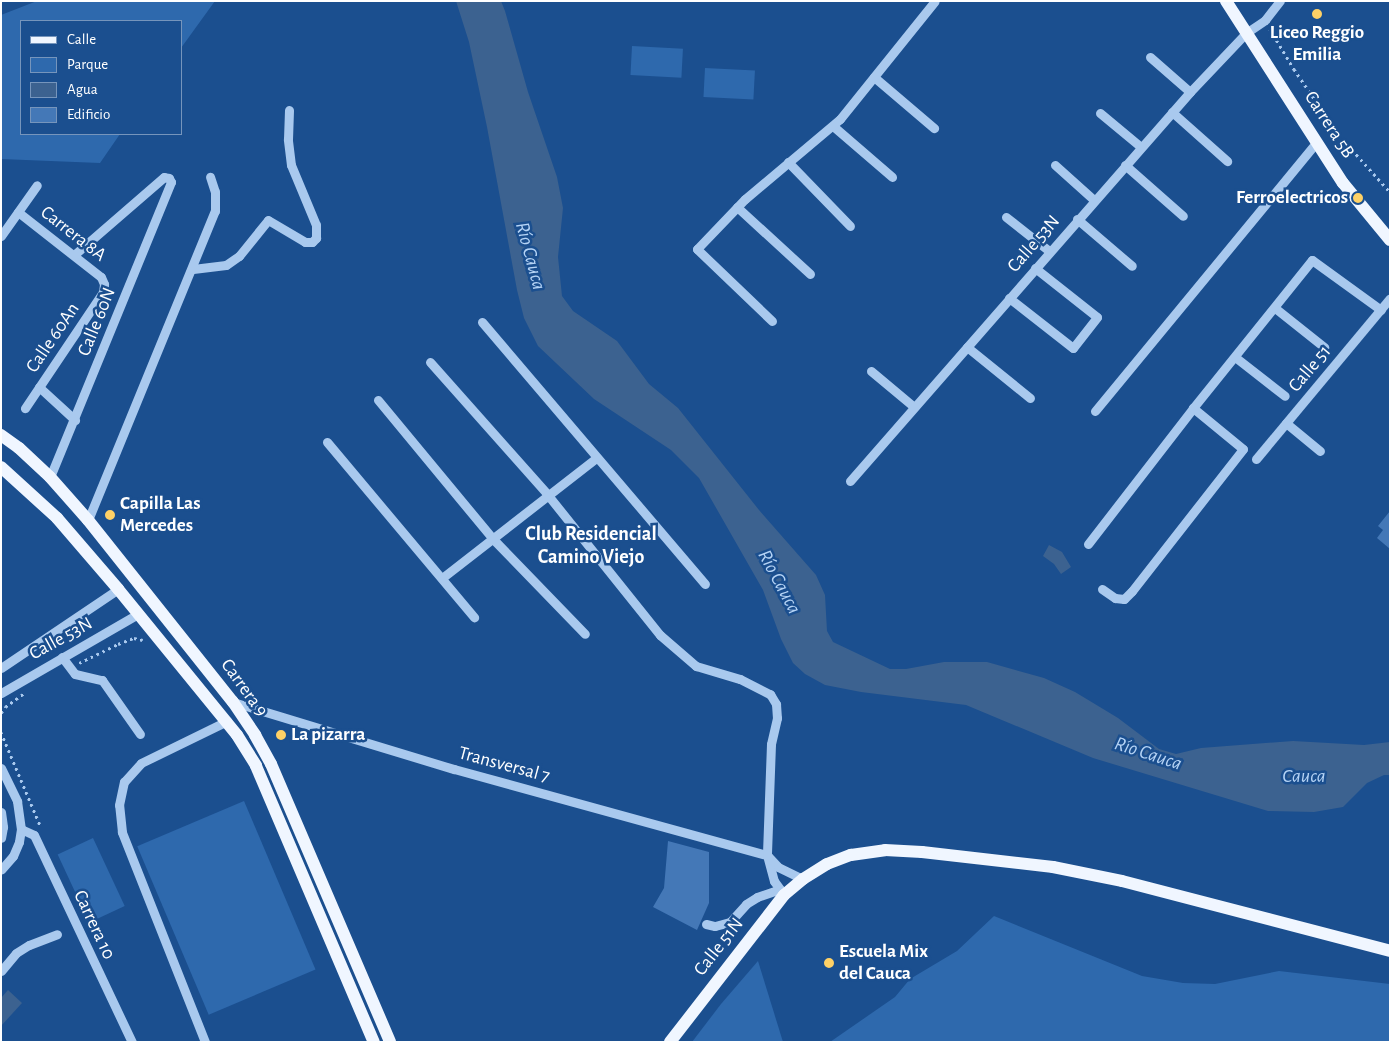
<!DOCTYPE html>
<html>
<head>
<meta charset="utf-8">
<style>
	body { margin:0 }
	#map { position:relative; width:1391px; height:1043px; overflow:hidden; background:#1b4f8f; font-family:"Alegreya Sans",sans-serif }
	div>[style] { position:absolute }
	[style*='--x'] { left:calc(var(--x)*1px); top:calc(var(--y)*1px); width:calc(var(--w)*1px); rotate:calc(var(--a)*1deg) }
	.green>* { inset:0; background:#2e69ad; transform-origin:0 0 }
	.water>* { inset:0; background:#3c6290 }
	.building>* { inset:0; background:#4478b7 }
	.path>* { height:2.5px; margin-top:-1.25px; transform-origin:0; background:repeating-linear-gradient(90deg,#a9c9ee 0 2.5px,transparent 0 6.5px) }
	.minor>* { height:9px; margin:-4.5px; padding:0 4.5px; transform-origin:4.5px; border-radius:4.5px; background:#a9c9ee }
	.major>* { height:12px; margin:-6px; padding:0 6px; transform-origin:6px; border-radius:6px; background:#f0f6ff }
	.dots>* { width:14px; height:14px; translate:-50% -50%; box-sizing:border-box; border:2px solid #1b4f8f; border-radius:50% }
	span { translate:-50% -50%; white-space:nowrap; text-align:center; line-height:1.15; -webkit-text-stroke:5px #1b4f8f; paint-order:stroke }
	.poi-label { font-size:19px; color:#fff; font-weight:700 }
	.right { translate:-100% -50%; text-align:right }
	.left { translate:0 -50%; text-align:left }
	.street-label { font-size:19px; color:#fff }
	.water-label { font-size:20px; color:#b5d3f5; font-style:italic }
	.neighbourhood-label { font-size:20px; color:#fff; font-weight:700 }
	.frame { position:absolute; inset:0; border:2px solid #fff; pointer-events:none }
	.legend { position:absolute; left:20px; top:20px; width:162px; height:115px; box-sizing:border-box; background:#1b4f8f; border:1px solid #7695bc; margin:0; padding:6px 9px; list-style:none; font-size:15px; color:#fff }
	.legend li { display:flex; align-items:center; gap:10px; height:25px }
	.legend b { width:25px; border:1px solid #7695bc }
</style>
</head>
<body>
<div id="map">
	<div class="green">
		<i style="clip-path:polygon(37px 1px,215px 1px,181px 48px,181px 21px,21px 21px,21px 134px,120px 134px,100px 163px,1px 159px,1px 15px)"></i>
		<i style="left:632px;top:46px;width:51px;height:29px;rotate:3deg"></i>
		<i style="left:705px;top:68px;width:50px;height:29px;rotate:3deg"></i>
		<i style="left:244px;top:801px;width:183px;height:116px;rotate:67deg"></i>
		<i style="left:93px;top:838px;width:75px;height:39px;rotate:65deg"></i>
		<i style="clip-path:polygon(994px 916px,1142px 976px,1183px 983px,1215px 984px,1279px 971px,1390px 984px,1390px 1042px,830px 1042px,895px 997px,910px 979px,957px 951px)"></i>
		<i style="clip-path:polygon(758px 961px,783px 1042px,692px 1042px,721px 1004px)"></i>
	</div>
	<div class="water">
		<i style="clip-path:polygon(456px 1px,501px 1px,505px 11px,528px 92px,557px 177px,563px 208px,558px 257px,562px 296px,573px 311px,617px 341px,649px 384px,678px 408px,759px 510px,816px 575px,825px 595px,827px 631px,833px 642px,890px 669px,906px 669px,944px 662px,987px 662px,1044px 678px,1075px 692px,1118px 718px,1159px 749px,1176px 754px,1201px 748px,1293px 741px,1364px 745px,1390px 742px,1390px 775px,1384px 775px,1367px 783px,1343px 807px,1314px 812px,1268px 811px,1093px 758px,966px 705px,861px 692px,825px 685px,805px 674px,793px 663px,781px 639px,763px 590px,699px 478px,671px 450px,594px 399px,538px 346px,524px 318px,517px 290px,487px 127px,469px 42px)"></i>
		<i style="clip-path:polygon(1049px 545px,1062px 552px,1071px 567px,1061px 574px,1054px 564px,1043px 556px)"></i>
		<i style="clip-path:polygon(8px 990px,22px 1003px,1px 1026px,1px 998px)"></i>
	</div>
	<div class="building">
		<i style="clip-path:polygon(1390px 511px,1390px 549px,1377px 538px,1383px 530px,1378px 526px)"></i>
		<i style="clip-path:polygon(668px 841px,709px 852px,709px 903px,697px 930px,653px 907px,664px 888px)"></i>
	</div>
	<div class="path">
		<i style="--x:1270;--y:29;--w:47;--a:59"></i>
		<i style="--x:1294;--y:69;--w:80;--a:55.7"></i>
		<i style="--x:1339;--y:135;--w:76;--a:48.2"></i>
		<i style="--x:79;--y:663;--w:43;--a:-26"></i>
		<i style="--x:118;--y:644;--w:17;--a:-21"></i>
		<i style="--x:134;--y:638;--w:9;--a:13"></i>
		<i style="--x:1;--y:713;--w:7;--a:-56"></i>
		<i style="--x:5;--y:707;--w:24;--a:-36"></i>
		<i style="--x:1;--y:732;--w:103;--a:67.2"></i>
	</div>
	<div class="minor">
		<i style="--x:1150;--y:57;--w:53;--a:41.2"></i>
		<i style="--x:874;--y:77;--w:79;--a:40.4"></i>
		<i style="--x:1172;--y:112;--w:74;--a:41.7"></i>
		<i style="--x:1100;--y:113;--w:53;--a:39.7"></i>
		<i style="--x:833;--y:126;--w:78;--a:40.8"></i>
		<i style="--x:788;--y:162;--w:89;--a:45.9"></i>
		<i style="--x:1055;--y:165;--w:52;--a:41.9"></i>
		<i style="--x:1125;--y:165;--w:77;--a:41.3"></i>
		<i style="--x:737;--y:207;--w:99;--a:42.5"></i>
		<i style="--x:18;--y:212;--w:105;--a:38.1"></i>
		<i style="--x:101;--y:277;--w:8;--a:67"></i>
		<i style="--x:104;--y:284;--w:8;--a:97"></i>
		<i style="--x:103;--y:292;--w:140;--a:123.9"></i>
		<i style="--x:1006;--y:217;--w:55;--a:38.3"></i>
		<i style="--x:1077;--y:219;--w:72;--a:40.5"></i>
		<i style="--x:1;--y:236;--w:62;--a:-54.8"></i>
		<i style="--x:193;--y:269;--w:33;--a:-7"></i>
		<i style="--x:226;--y:265;--w:16;--a:-35"></i>
		<i style="--x:239;--y:256;--w:46;--a:-51.1"></i>
		<i style="--x:268;--y:220;--w:43;--a:30.7"></i>
		<i style="--x:305;--y:242;--w:7;--a:0"></i>
		<i style="--x:312;--y:242;--w:6;--a:-45"></i>
		<i style="--x:316;--y:238;--w:13;--a:-90"></i>
		<i style="--x:316;--y:225;--w:65;--a:-112.6"></i>
		<i style="--x:291;--y:165;--w:26;--a:-97"></i>
		<i style="--x:288;--y:139;--w:29;--a:-88"></i>
		<i style="--x:1009;--y:298;--w:81;--a:38"></i>
		<i style="--x:1073;--y:348;--w:39;--a:-52"></i>
		<i style="--x:1097;--y:317;--w:79;--a:-141.7"></i>
		<i style="--x:1275;--y:308;--w:63;--a:38.5"></i>
		<i style="--x:772;--y:321;--w:104;--a:-136.2"></i>
		<i style="--x:697;--y:249;--w:69;--a:-46.2"></i>
		<i style="--x:745;--y:199;--w:124;--a:-40.1"></i>
		<i style="--x:840;--y:119;--w:151;--a:-51.2"></i>
		<i style="--x:482;--y:322;--w:344;--a:49.6"></i>
		<i style="--x:967;--y:347;--w:81;--a:39"></i>
		<i style="--x:1235;--y:357;--w:63;--a:38"></i>
		<i style="--x:430;--y:362;--w:176;--a:48.4"></i>
		<i style="--x:547;--y:494;--w:181;--a:51.3"></i>
		<i style="--x:660;--y:635;--w:48;--a:40.7"></i>
		<i style="--x:696;--y:666;--w:46;--a:16.5"></i>
		<i style="--x:740;--y:679;--w:34;--a:27"></i>
		<i style="--x:770;--y:694;--w:12;--a:59"></i>
		<i style="--x:776;--y:704;--w:14;--a:86"></i>
		<i style="--x:777;--y:718;--w:27;--a:103"></i>
		<i style="--x:771;--y:744;--w:111;--a:92.1"></i>
		<i style="--x:767;--y:855;--w:27;--a:75"></i>
		<i style="--x:774;--y:881;--w:17;--a:54"></i>
		<i style="--x:871;--y:371;--w:56;--a:39.9"></i>
		<i style="--x:39;--y:387;--w:49;--a:42.5"></i>
		<i style="--x:378;--y:400;--w:180;--a:50.4"></i>
		<i style="--x:493;--y:539;--w:132;--a:45.9"></i>
		<i style="--x:1095;--y:411;--w:349;--a:-50.5"></i>
		<i style="--x:1286;--y:423;--w:44;--a:39.5"></i>
		<i style="--x:327;--y:442;--w:229;--a:50"></i>
		<i style="--x:1256;--y:459;--w:209;--a:-50.2"></i>
		<i style="--x:50;--y:477;--w:319;--a:-67.7"></i>
		<i style="--x:171;--y:182;--w:4;--a:-117"></i>
		<i style="--x:169;--y:178;--w:5;--a:-169"></i>
		<i style="--x:164;--y:177;--w:119;--a:139.1"></i>
		<i style="--x:850;--y:481;--w:517;--a:-48.85"></i>
		<i style="--x:1190;--y:92;--w:81;--a:-46.5"></i>
		<i style="--x:1246;--y:33;--w:23;--a:-34"></i>
		<i style="--x:1265;--y:20;--w:24;--a:-52"></i>
		<i style="--x:88;--y:520;--w:334;--a:-67.7"></i>
		<i style="--x:215;--y:211;--w:19;--a:-90"></i>
		<i style="--x:215;--y:192;--w:16;--a:-108"></i>
		<i style="--x:1088;--y:544;--w:172;--a:-52.3"></i>
		<i style="--x:1193;--y:408;--w:190;--a:-51.2"></i>
		<i style="--x:1312;--y:260;--w:85;--a:35.9"></i>
		<i style="--x:442;--y:578;--w:195;--a:-37.9"></i>
		<i style="--x:1102;--y:589;--w:16;--a:35"></i>
		<i style="--x:1115;--y:598;--w:9;--a:6"></i>
		<i style="--x:1124;--y:599;--w:11;--a:-45"></i>
		<i style="--x:1132;--y:591;--w:180;--a:-52"></i>
		<i style="--x:1243;--y:449;--w:65;--a:-140.6"></i>
		<i style="--x:62;--y:657;--w:21;--a:53"></i>
		<i style="--x:75;--y:674;--w:28;--a:13"></i>
		<i style="--x:102;--y:680;--w:66;--a:54.9"></i>
		<i style="--x:1;--y:668;--w:141;--a:-34"></i>
		<i style="--x:1;--y:693;--w:158;--a:-30"></i>
		<i style="--x:233;--y:702;--w:231;--a:16.9"></i>
		<i style="--x:454;--y:769;--w:325;--a:15.4"></i>
		<i style="--x:1;--y:768;--w:37;--a:64"></i>
		<i style="--x:17;--y:801;--w:28;--a:82"></i>
		<i style="--x:21;--y:829;--w:13;--a:99"></i>
		<i style="--x:19;--y:842;--w:15;--a:113"></i>
		<i style="--x:13;--y:856;--w:18;--a:131"></i>
		<i style="--x:1;--y:812;--w:15;--a:82"></i>
		<i style="--x:3;--y:827;--w:11;--a:100"></i>
		<i style="--x:21;--y:829;--w:14;--a:25"></i>
		<i style="--x:34;--y:835;--w:229;--a:64.7"></i>
		<i style="--x:767;--y:855;--w:16;--a:47"></i>
		<i style="--x:778;--y:867;--w:28;--a:26"></i>
		<i style="--x:706;--y:924;--w:9;--a:13"></i>
		<i style="--x:715;--y:926;--w:16;--a:-15"></i>
		<i style="--x:730;--y:922;--w:24;--a:-48"></i>
		<i style="--x:746;--y:904;--w:13;--a:-32"></i>
		<i style="--x:757;--y:897;--w:24;--a:-19"></i>
		<i style="--x:1;--y:971;--w:23;--a:-50"></i>
		<i style="--x:16;--y:953;--w:15;--a:-32"></i>
		<i style="--x:29;--y:945;--w:30;--a:-21"></i>
		<i style="--x:205;--y:1042;--w:226;--a:-111.6"></i>
		<i style="--x:122;--y:832;--w:27;--a:-96"></i>
		<i style="--x:119;--y:805;--w:24;--a:-78"></i>
		<i style="--x:124;--y:782;--w:25;--a:-48"></i>
		<i style="--x:141;--y:763;--w:96;--a:-26"></i>
	</div>
	<div class="major">
		<i style="--x:1226;--y:1;--w:216;--a:57.3"></i>
		<i style="--x:1343;--y:183;--w:74;--a:50.5"></i>
		<i style="--x:1;--y:435;--w:22;--a:36"></i>
		<i style="--x:19;--y:448;--w:42;--a:43.1"></i>
		<i style="--x:50;--y:477;--w:57;--a:48.5"></i>
		<i style="--x:88;--y:520;--w:233;--a:51.5"></i>
		<i style="--x:233;--y:702;--w:40;--a:56"></i>
		<i style="--x:255;--y:735;--w:33;--a:61"></i>
		<i style="--x:271;--y:764;--w:302;--a:66.8"></i>
		<i style="--x:1;--y:467;--w:76;--a:42.3"></i>
		<i style="--x:57;--y:518;--w:94;--a:49.3"></i>
		<i style="--x:118;--y:589;--w:188;--a:50.8"></i>
		<i style="--x:237;--y:735;--w:36;--a:58"></i>
		<i style="--x:256;--y:766;--w:300;--a:66.9"></i>
		<i style="--x:670;--y:1042;--w:186;--a:-52.2"></i>
		<i style="--x:784;--y:895;--w:25;--a:-40"></i>
		<i style="--x:803;--y:879;--w:28;--a:-32"></i>
		<i style="--x:827;--y:864;--w:26;--a:-21"></i>
		<i style="--x:851;--y:855;--w:34;--a:-8"></i>
		<i style="--x:885;--y:850;--w:37;--a:3"></i>
		<i style="--x:922;--y:852;--w:132;--a:6.5"></i>
		<i style="--x:1053;--y:867;--w:70;--a:11.5"></i>
		<i style="--x:1122;--y:881;--w:277;--a:14.6"></i>
	</div>
	<div class="dots">
		<i style="left:1317px;top:14px;background:#ffd166"></i>
		<i style="left:1358px;top:198px;background:#ffd166"></i>
		<i style="left:110px;top:515px;background:#ffd166"></i>
		<i style="left:281px;top:735px;background:#ffd166"></i>
		<i style="left:829px;top:963px;background:#ffd166"></i>
	</div>
	<div class="poi-label">
		<span style="left:1317px;top:44px">Liceo Reggio<br>Emilia</span>
		<span class="right" style="left:1348px;top:198px">Ferroelectricos</span>
		<span class="left" style="left:120px;top:515px">Capilla Las<br>Mercedes</span>
		<span class="left" style="left:291px;top:735px">La pizarra</span>
		<span class="left" style="left:839px;top:963px">Escuela Mix<br>del Cauca</span>
	</div>
	<div class="street-label">
		<span style="left:1329px;top:125px;rotate:57deg">Carrera 5B</span>
		<span style="left:73px;top:234px;rotate:38deg">Carrera 8A</span>
		<span style="left:1034px;top:244px;rotate:-49deg">Calle 53N</span>
		<span style="left:97px;top:322px;rotate:-68deg">Calle 60N</span>
		<span style="left:53px;top:338px;rotate:-56deg">Calle 60An</span>
		<span style="left:1310px;top:369px;rotate:-50deg">Calle 51</span>
		<span style="left:61px;top:639px;rotate:-29deg">Calle 53N</span>
		<span style="left:244px;top:688px;rotate:54deg">Carrera 9</span>
		<span style="left:504px;top:765px;rotate:15deg">Transversal 7</span>
		<span style="left:94px;top:925px;rotate:65deg">Carrera 10</span>
		<span style="left:719px;top:947px;rotate:-52deg">Calle 51N</span>
	</div>
	<div class="water-label">
		<span style="left:530px;top:256px;rotate:75deg">Río Cauca</span>
		<span style="left:779px;top:582px;rotate:62deg">Río Cauca</span>
		<span style="left:1148px;top:754px;rotate:18deg">Río Cauca</span>
		<span style="left:1304px;top:776px">Cauca</span>
	</div>
	<div class="neighbourhood-label">
		<span style="left:591px;top:546px">Club Residencial<br>Camino Viejo</span>
	</div>
	<div class="frame"></div>
	<ul class="legend">
	<li><b style="height:6px;background:#f0f6ff"></b>Calle</li>
	<li><b style="height:14px;background:#2e69ad"></b>Parque</li>
	<li><b style="height:14px;background:#3c6290"></b>Agua</li>
	<li><b style="height:14px;background:#4478b7"></b>Edificio</li>
	</ul>
</div>
</body>
</html>
